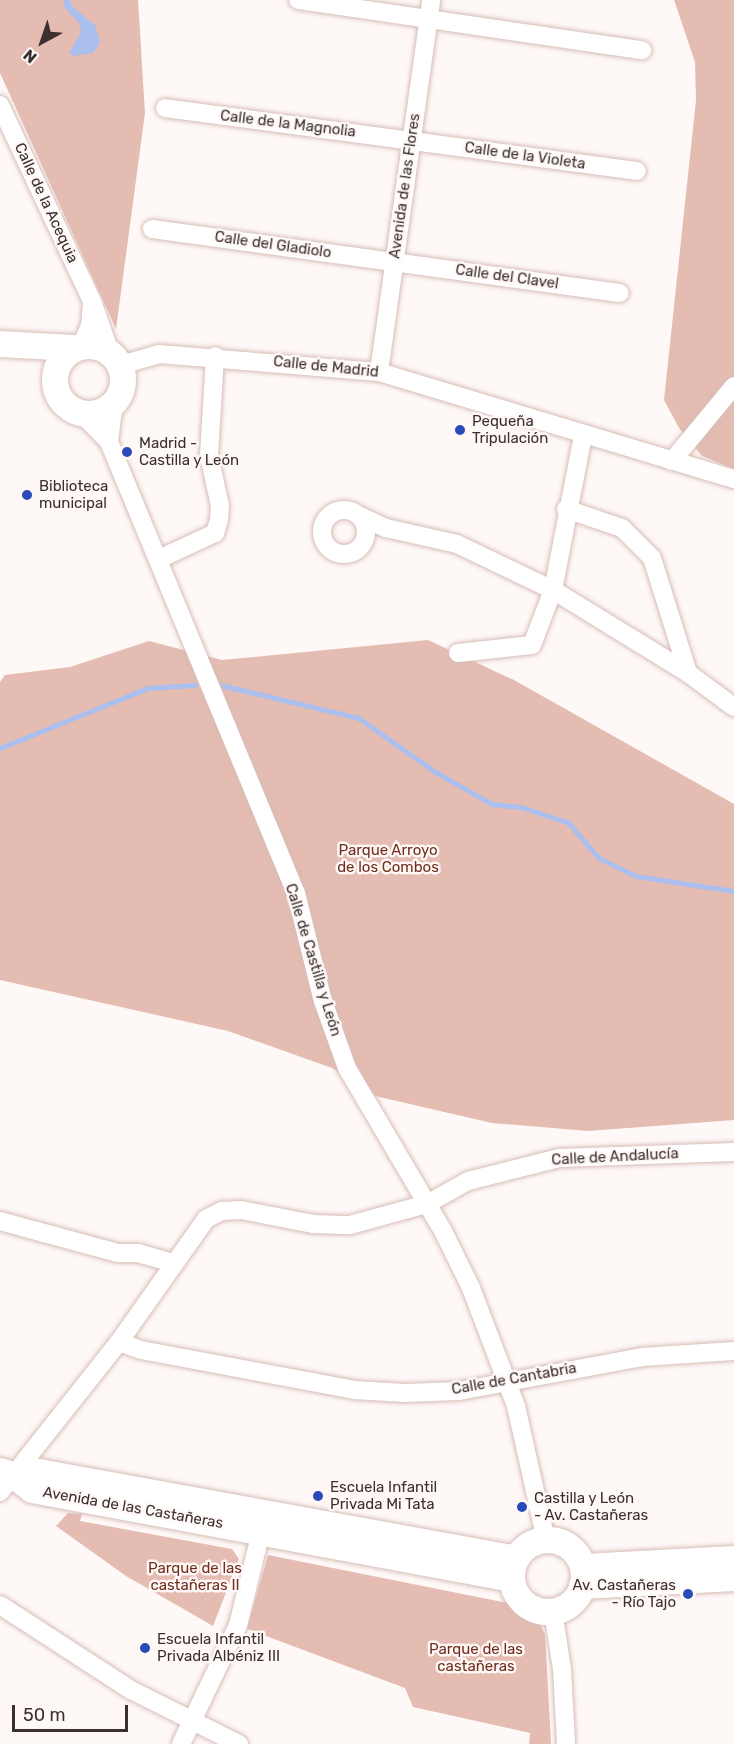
<!DOCTYPE html>
<html>
<head>
<meta charset="utf-8">
<style>
	body { margin:0 }
	#map { position:relative; width:734px; height:1744px; overflow:hidden; background:#fef8f7; font-family:Rubik,sans-serif }
	div>[style] { position:absolute }
	[style*='--x'] { left:calc(var(--x)*1px); top:calc(var(--y)*1px); width:calc(var(--w)*1px); rotate:calc(var(--a)*1deg) }
	.green>* { inset:0; background:#e4bcb2 }
	.water>* { inset:0; background:#abbfee }
	.stream>* { height:4.5px; margin:-2.25px; padding:0 2.25px; transform-origin:2.25px; border-radius:2.25px; background:#abbfee }
	.roads { filter:drop-shadow(0 0 2px #d7bdb6) drop-shadow(0 0 2px #d7bdb6) }
	.street>* { height:18px; margin:-9px; padding:0 9px; transform-origin:9px; border-radius:9px; background:#fff }
	.street>.ring { margin:-9px; padding:0; box-sizing:content-box; background:none; border:18px solid #fff; border-radius:50% }
	.secondary>* { height:26px; margin:-13px; padding:0 13px; transform-origin:13px; border-radius:13px; background:#fff }
	.secondary>.ring { margin:-13px; padding:0; box-sizing:content-box; background:none; border:26px solid #fff; border-radius:50% }
	.dots>* { width:16px; height:16px; translate:-50% -50%; box-sizing:border-box; border:3px solid #fef8f7; border-radius:50% }
	span { translate:-50% -50%; white-space:nowrap; text-align:center; line-height:1.15; -webkit-text-stroke:5px #fef8f7; paint-order:stroke }
	.street-label { font-size:15px; color:#3b302e }
	.poi-label { font-size:15px; color:#3b302e }
	.left { translate:0 -50%; text-align:left }
	.right { translate:-100% -50%; text-align:right }
	.park-label { font-size:15px; color:#722d1d }
	.north { position:absolute; left:12px; top:12px; width:60px; height:60px; -webkit-text-stroke:4px #fef8f7; paint-order:stroke; rotate:220deg; font-size:16px; font-weight:700; line-height:24px; text-align:center; color:#3b302e }
	.north::after { content:''; display:block; margin:auto; width:21px; height:27px; background:#3b302e; clip-path:polygon(50% 0,100% 100%,50% 72%,0 100%) }
	.scale { position:absolute; left:12px; top:1705px; width:116px; height:27px; box-sizing:border-box; border:3px solid #3b302e; border-top:0; padding-left:8px; font-size:18px; line-height:21px; white-space:nowrap; color:#3b302e; -webkit-text-stroke:4px #fef8f7; paint-order:stroke }
</style>
</head>
<body>
<div id="map">
	<div class="green">
		<i style="clip-path:polygon(0 0,138px 0,145px 113px,116px 329px,0 73px)"></i>
		<i style="clip-path:polygon(674px 0,734px 0,734px 469px,702px 456px,679px 428px,664px 400px,696px 100px,695px 62px)"></i>
		<i style="clip-path:polygon(428px 640px,514px 680px,734px 804px,734px 1120px,588px 1131px,492px 1123px,375px 1096px,332px 1068px,228px 1031px,0 980px,0 682px,5px 675px,70px 667px,149px 641px,222px 660px)"></i>
		<i style="clip-path:polygon(68px 1513px,82px 1514px,80px 1521px,232px 1549px,239px 1559px,213px 1626px,126px 1576px,56px 1526px)"></i>
		<i style="clip-path:polygon(268px 1555px,532px 1608px,545px 1634px,551px 1744px,529px 1744px,530px 1733px,413px 1707px,405px 1688px,247px 1629px)"></i>
	</div>
	<div class="water">
		<i style="clip-path:polygon(64px 0,70px 0,72px 6px,95px 25px,100px 43px,93px 53px,73px 56px,69px 53px,81px 32px,79px 23px,64px 7px)"></i>
	</div>
	<div class="stream">
		<i style="--x:217;--y:684;--w:146;--a:13.5"></i>
		<i style="--x:359;--y:718;--w:92;--a:35.2"></i>
		<i style="--x:434;--y:771;--w:67;--a:29.6"></i>
		<i style="--x:492;--y:804;--w:29;--a:6"></i>
		<i style="--x:521;--y:807;--w:51;--a:18.4"></i>
		<i style="--x:569;--y:823;--w:46;--a:49.4"></i>
		<i style="--x:599;--y:858;--w:41;--a:25.9"></i>
		<i style="--x:636;--y:876;--w:99;--a:8.7"></i>
		<i style="--x:0;--y:748;--w:160;--a:-22.1"></i>
		<i style="--x:148;--y:688;--w:47;--a:-3.7"></i>
	</div>
	<div class="roads">
		<div class="street">
			<i style="--x:298;--y:0;--w:348;--a:8.3"></i>
			<i style="--x:0;--y:105;--w:217;--a:64.9"></i>
			<i style="--x:92;--y:301;--w:54;--a:70.6"></i>
			<i style="--x:165;--y:108;--w:476;--a:7.6"></i>
			<i style="--x:152;--y:229;--w:472;--a:7.8"></i>
			<i style="--x:81;--y:346;--w:22;--a:-66"></i>
			<i style="--x:90;--y:326;--w:23;--a:-85"></i>
			<i style="--x:121;--y:365;--w:40;--a:-16"></i>
			<i style="--x:159;--y:354;--w:221;--a:4.7"></i>
			<i style="--x:379;--y:372;--w:371;--a:16.8"></i>
			<i style="--x:379;--y:372;--w:376;--a:-82"></i>
			<i style="--x:82;--y:414;--w:39;--a:46"></i>
			<i style="--x:109;--y:442;--w:488;--a:67.5"></i>
			<i style="--x:296;--y:893;--w:111;--a:76"></i>
			<i style="--x:323;--y:1001;--w:71;--a:70.3"></i>
			<i style="--x:347;--y:1068;--w:189;--a:59.5"></i>
			<i style="--x:443;--y:1231;--w:64;--a:63.8"></i>
			<i style="--x:471;--y:1288;--w:126;--a:69.1"></i>
			<i style="--x:516;--y:1406;--w:137;--a:77.4"></i>
			<i style="--x:109;--y:442;--w:38;--a:-83"></i>
			<i style="--x:672;--y:461;--w:97;--a:-50.4"></i>
			<i style="--x:566;--y:509;--w:59;--a:18.7"></i>
			<i style="--x:622;--y:528;--w:42;--a:45"></i>
			<i style="--x:652;--y:558;--w:121;--a:72.6"></i>
			<i class="ring" style="left:322px;top:510px;width:26px;height:26px"></i>
			<i style="--x:360;--y:516;--w:29;--a:25"></i>
			<i style="--x:386;--y:528;--w:73;--a:12.7"></i>
			<i style="--x:457;--y:544;--w:106;--a:25.6"></i>
			<i style="--x:553;--y:590;--w:158;--a:31.6"></i>
			<i style="--x:688;--y:673;--w:57;--a:36.5"></i>
			<i style="--x:159;--y:559;--w:62;--a:-24.9"></i>
			<i style="--x:215;--y:533;--w:14;--a:-73"></i>
			<i style="--x:219;--y:520;--w:14;--a:-86"></i>
			<i style="--x:220;--y:506;--w:52;--a:-102.2"></i>
			<i style="--x:209;--y:455;--w:99;--a:-86.5"></i>
			<i style="--x:458;--y:653;--w:74;--a:-6.2"></i>
			<i style="--x:532;--y:645;--w:59;--a:-69.1"></i>
			<i style="--x:553;--y:590;--w:158;--a:-79"></i>
			<i style="--x:0;--y:1221;--w:122;--a:15.2"></i>
			<i style="--x:118;--y:1253;--w:20;--a:0"></i>
			<i style="--x:138;--y:1253;--w:35;--a:16"></i>
			<i style="--x:119;--y:1342;--w:23;--a:20"></i>
			<i style="--x:141;--y:1350;--w:217;--a:10.6"></i>
			<i style="--x:354;--y:1390;--w:51;--a:3.4"></i>
			<i style="--x:405;--y:1393;--w:54;--a:-2.1"></i>
			<i style="--x:459;--y:1391;--w:186;--a:-10.5"></i>
			<i style="--x:642;--y:1357;--w:92;--a:-3.7"></i>
			<i style="--x:0;--y:1492;--w:191;--a:-51.6"></i>
			<i style="--x:119;--y:1342;--w:151;--a:-54.7"></i>
			<i style="--x:206;--y:1219;--w:18;--a:-27"></i>
			<i style="--x:222;--y:1211;--w:19;--a:-3"></i>
			<i style="--x:241;--y:1210;--w:73;--a:11"></i>
			<i style="--x:313;--y:1224;--w:37;--a:2"></i>
			<i style="--x:350;--y:1225;--w:80;--a:-15.3"></i>
			<i style="--x:427;--y:1204;--w:47;--a:-29.3"></i>
			<i style="--x:468;--y:1181;--w:94;--a:-14.2"></i>
			<i style="--x:559;--y:1158;--w:175;--a:-2"></i>
			<i style="--x:0;--y:1605;--w:156;--a:33"></i>
			<i style="--x:131;--y:1690;--w:121;--a:26.6"></i>
			<i style="--x:553;--y:1611;--w:59;--a:81.2"></i>
			<i style="--x:562;--y:1669;--w:75;--a:86.9"></i>
			<i style="--x:181;--y:1744;--w:132;--a:-64.4"></i>
			<i style="--x:238;--y:1625;--w:96;--a:-76.1"></i>
		</div>
		<div class="secondary">
			<i style="--x:0;--y:344;--w:74;--a:3.1"></i>
			<i class="ring" style="left:55px;top:346px;width:42px;height:42px"></i>
			<i style="--x:0;--y:1471;--w:14;--a:17"></i>
			<i style="--x:13;--y:1475;--w:24;--a:38"></i>
			<i style="--x:32;--y:1490;--w:488;--a:10.5"></i>
			<i style="--x:13;--y:1475;--w:26;--a:-7"></i>
			<i style="--x:39;--y:1472;--w:485;--a:10.3"></i>
			<i class="ring" style="left:512px;top:1540px;width:46px;height:46px"></i>
			<i style="--x:584;--y:1567;--w:150;--a:-3.1"></i>
			<i style="--x:582;--y:1586;--w:152;--a:-3"></i>
		</div>
	</div>
	<div class="dots">
		<i style="left:460px;top:430px;background:#2b4aba"></i>
		<i style="left:127px;top:452px;background:#2b4aba"></i>
		<i style="left:27px;top:495px;background:#2b4aba"></i>
		<i style="left:318px;top:1496px;background:#2b4aba"></i>
		<i style="left:522px;top:1507px;background:#2b4aba"></i>
		<i style="left:688px;top:1594px;background:#2b4aba"></i>
		<i style="left:145px;top:1648px;background:#2b4aba"></i>
	</div>
	<div class="street-label">
		<span style="left:288px;top:124px;rotate:7deg">Calle de la Magnolia</span>
		<span style="left:525px;top:156px;rotate:8deg">Calle de la Violeta</span>
		<span style="left:405px;top:186px;rotate:-82deg">Avenida de las Flores</span>
		<span style="left:46px;top:203px;rotate:65deg">Calle de la Acequia</span>
		<span style="left:273px;top:245px;rotate:8deg">Calle del Gladiolo</span>
		<span style="left:507px;top:277px;rotate:8deg">Calle del Clavel</span>
		<span style="left:326px;top:367px;rotate:6deg">Calle de Madrid</span>
		<span style="left:313px;top:960px;rotate:73deg">Calle de Castilla y León</span>
		<span style="left:615px;top:1157px;rotate:-3deg">Calle de Andalucía</span>
		<span style="left:514px;top:1379px;rotate:-10deg">Calle de Cantabria</span>
		<span style="left:133px;top:1508px;rotate:10deg">Avenida de las Castañeras</span>
	</div>
	<div class="poi-label">
		<span class="left" style="left:472px;top:430px">Pequeña<br>Tripulación</span>
		<span class="left" style="left:139px;top:452px">Madrid -<br>Castilla y León</span>
		<span class="left" style="left:39px;top:495px">Biblioteca<br>municipal</span>
		<span class="left" style="left:330px;top:1496px">Escuela Infantil<br>Privada Mi Tata</span>
		<span class="left" style="left:534px;top:1507px">Castilla y León<br>- Av. Castañeras</span>
		<span class="right" style="left:676px;top:1594px">Av. Castañeras<br>- Río Tajo</span>
		<span class="left" style="left:157px;top:1648px">Escuela Infantil<br>Privada Albéniz III</span>
	</div>
	<div class="park-label">
		<span style="left:388px;top:859px">Parque Arroyo<br>de los Combos</span>
		<span style="left:195px;top:1577px">Parque de las<br>castañeras II</span>
		<span style="left:476px;top:1658px">Parque de las<br>castañeras</span>
	</div>
	<div class="north">N</div>
	<div class="scale">50 m</div>
</div>
</body>
</html>
